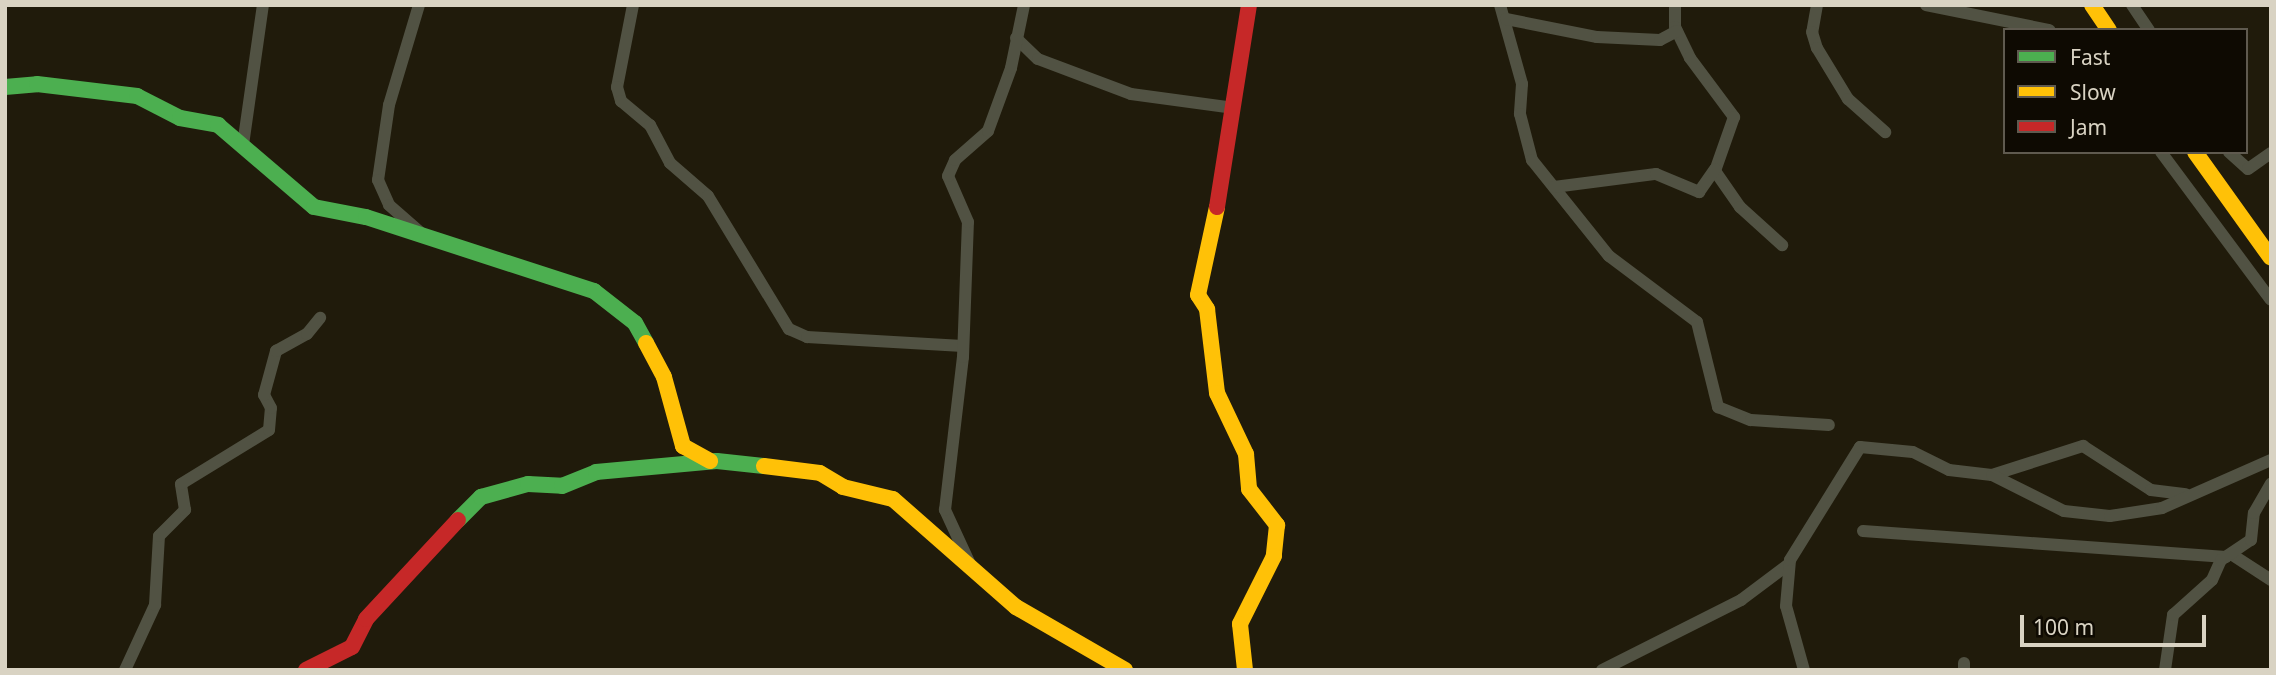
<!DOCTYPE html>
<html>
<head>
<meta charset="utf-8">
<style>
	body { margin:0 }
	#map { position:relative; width:2276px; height:675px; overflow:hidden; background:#201b0b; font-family:"Noto Sans",sans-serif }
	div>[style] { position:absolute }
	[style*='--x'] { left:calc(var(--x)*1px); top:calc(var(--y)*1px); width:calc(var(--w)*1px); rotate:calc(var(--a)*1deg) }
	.street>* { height:12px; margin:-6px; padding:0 6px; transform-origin:6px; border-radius:6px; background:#515243 }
	.fast>* { height:16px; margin:-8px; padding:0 8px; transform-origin:8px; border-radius:8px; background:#4caf50 }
	.slow>* { height:16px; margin:-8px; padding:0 8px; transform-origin:8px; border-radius:8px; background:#ffc107 }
	.jam>* { height:16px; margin:-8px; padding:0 8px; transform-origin:8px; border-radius:8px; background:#c62828 }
	span { translate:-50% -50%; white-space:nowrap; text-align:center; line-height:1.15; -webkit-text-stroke:5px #0e0a02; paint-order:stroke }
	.frame { position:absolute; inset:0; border:7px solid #d9d3c3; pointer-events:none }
	.legend { position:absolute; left:2003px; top:28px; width:245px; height:126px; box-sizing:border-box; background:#0e0a02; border:2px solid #5f5a4f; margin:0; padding:9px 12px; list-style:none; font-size:21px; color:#d9d3c3 }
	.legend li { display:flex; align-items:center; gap:14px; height:35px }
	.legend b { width:35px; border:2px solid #5f5a4f }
	.scale { position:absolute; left:2020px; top:615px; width:186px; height:32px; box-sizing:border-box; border:4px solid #d9d3c3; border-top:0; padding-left:9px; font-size:21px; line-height:24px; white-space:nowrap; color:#d9d3c3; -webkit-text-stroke:5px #0e0a02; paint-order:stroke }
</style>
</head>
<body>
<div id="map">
	<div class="street">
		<i style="--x:419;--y:5;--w:104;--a:106.7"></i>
		<i style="--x:389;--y:105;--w:76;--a:98.3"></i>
		<i style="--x:378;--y:180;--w:27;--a:66"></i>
		<i style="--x:389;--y:205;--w:43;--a:41.2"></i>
		<i style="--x:633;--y:5;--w:84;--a:101"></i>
		<i style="--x:617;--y:87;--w:15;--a:74"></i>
		<i style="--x:621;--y:101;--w:38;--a:40"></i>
		<i style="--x:650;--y:125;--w:43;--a:62.2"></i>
		<i style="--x:670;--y:163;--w:50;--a:41"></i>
		<i style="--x:708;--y:196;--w:156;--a:58.7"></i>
		<i style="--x:789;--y:329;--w:20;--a:24"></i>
		<i style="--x:807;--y:337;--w:156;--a:3.3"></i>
		<i style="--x:1500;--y:5;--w:82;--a:74.4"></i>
		<i style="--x:1522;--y:84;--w:30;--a:94"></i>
		<i style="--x:1520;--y:114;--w:48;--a:75.4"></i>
		<i style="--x:1532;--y:160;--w:123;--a:51.3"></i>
		<i style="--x:1609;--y:256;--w:110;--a:36.9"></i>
		<i style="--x:1697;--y:322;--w:88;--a:76.1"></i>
		<i style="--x:1718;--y:407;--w:35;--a:22"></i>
		<i style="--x:1751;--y:420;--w:78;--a:3.7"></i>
		<i style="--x:1675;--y:5;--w:22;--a:90"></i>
		<i style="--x:1675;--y:27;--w:34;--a:64"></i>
		<i style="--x:1690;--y:58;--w:74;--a:53.3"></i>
		<i style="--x:1734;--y:117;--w:57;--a:109.4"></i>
		<i style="--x:1715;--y:171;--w:44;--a:55.2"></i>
		<i style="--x:1740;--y:207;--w:57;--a:42.1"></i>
		<i style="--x:1817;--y:5;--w:27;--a:100"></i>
		<i style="--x:1812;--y:32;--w:17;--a:73"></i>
		<i style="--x:1817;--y:48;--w:60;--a:58.7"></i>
		<i style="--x:1848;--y:99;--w:50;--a:41.7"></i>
		<i style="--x:1926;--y:5;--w:126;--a:11.5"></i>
		<i style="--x:2132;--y:5;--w:30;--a:56"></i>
		<i style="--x:1506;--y:19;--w:93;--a:11.2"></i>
		<i style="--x:1597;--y:37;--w:63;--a:2.7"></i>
		<i style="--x:1660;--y:40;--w:19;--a:-28"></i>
		<i style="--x:1016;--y:38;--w:30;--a:44"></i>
		<i style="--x:1038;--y:59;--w:99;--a:20.6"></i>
		<i style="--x:1131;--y:94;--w:104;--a:7.7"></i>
		<i style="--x:243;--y:145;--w:141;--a:-81.9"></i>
		<i style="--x:2161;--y:152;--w:184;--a:53.4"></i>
		<i style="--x:2229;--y:152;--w:25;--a:42"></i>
		<i style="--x:2248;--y:169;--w:28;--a:-35"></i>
		<i style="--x:1554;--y:187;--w:103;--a:-7.3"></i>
		<i style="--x:1656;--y:174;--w:47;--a:22.7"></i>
		<i style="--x:1699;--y:192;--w:28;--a:-55"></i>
		<i style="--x:1992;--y:475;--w:96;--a:-17.7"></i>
		<i style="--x:2083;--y:446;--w:81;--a:32.9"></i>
		<i style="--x:2151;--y:490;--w:35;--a:7"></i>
		<i style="--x:1863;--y:531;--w:364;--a:4.1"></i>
		<i style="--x:2231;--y:554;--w:48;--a:33"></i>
		<i style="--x:970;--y:564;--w:60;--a:-114.8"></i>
		<i style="--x:945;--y:510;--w:154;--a:-83.3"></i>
		<i style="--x:963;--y:357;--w:135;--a:-87.9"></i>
		<i style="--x:968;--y:222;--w:50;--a:-113.5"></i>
		<i style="--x:948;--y:176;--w:17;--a:-66"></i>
		<i style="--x:955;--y:160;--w:44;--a:-41.3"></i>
		<i style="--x:988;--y:131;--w:67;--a:-69.9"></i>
		<i style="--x:1011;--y:68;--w:64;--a:-78.3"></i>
		<i style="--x:125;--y:670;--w:72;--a:-65.2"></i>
		<i style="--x:155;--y:605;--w:69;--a:-86.7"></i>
		<i style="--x:159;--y:536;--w:37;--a:-45"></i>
		<i style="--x:185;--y:510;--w:26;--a:-99"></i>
		<i style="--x:181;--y:484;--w:103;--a:-31.5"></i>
		<i style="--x:269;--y:430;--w:22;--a:-85"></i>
		<i style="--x:271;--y:408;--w:15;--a:-118"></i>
		<i style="--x:264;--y:395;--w:46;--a:-74.7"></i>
		<i style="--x:276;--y:351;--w:35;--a:-29"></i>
		<i style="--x:307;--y:334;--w:21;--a:-51"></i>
		<i style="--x:1602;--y:670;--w:156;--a:-26.7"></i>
		<i style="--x:1741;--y:600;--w:60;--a:-36.9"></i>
		<i style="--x:1804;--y:670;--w:66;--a:-105.7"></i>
		<i style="--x:1786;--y:606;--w:46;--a:-85"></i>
		<i style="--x:1790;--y:560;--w:133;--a:-58.2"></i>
		<i style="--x:1860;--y:447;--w:53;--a:5.4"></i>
		<i style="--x:1913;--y:452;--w:40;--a:26.6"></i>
		<i style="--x:1949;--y:470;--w:43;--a:6.6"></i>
		<i style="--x:1992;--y:475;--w:80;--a:26.6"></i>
		<i style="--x:2064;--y:511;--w:46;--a:6.2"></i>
		<i style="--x:2110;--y:516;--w:53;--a:-8.7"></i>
		<i style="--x:2162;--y:508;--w:119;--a:-23.8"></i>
		<i style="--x:1964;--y:670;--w:7;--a:-90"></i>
		<i style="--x:2165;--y:670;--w:56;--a:-81.7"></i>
		<i style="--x:2173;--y:615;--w:52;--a:-41.9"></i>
		<i style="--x:2212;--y:580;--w:22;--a:-66"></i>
		<i style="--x:2221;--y:560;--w:36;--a:-34"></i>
		<i style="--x:2251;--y:540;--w:27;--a:-84"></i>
		<i style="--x:2254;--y:513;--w:34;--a:-60"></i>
	</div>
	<div class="fast">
		<i style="--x:5;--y:87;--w:32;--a:-5"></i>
		<i style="--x:37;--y:84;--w:101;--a:6.8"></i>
		<i style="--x:137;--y:96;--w:48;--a:27.1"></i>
		<i style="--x:180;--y:118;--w:39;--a:10"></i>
		<i style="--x:218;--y:125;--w:126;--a:40.5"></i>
		<i style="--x:314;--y:207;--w:53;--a:10.9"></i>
		<i style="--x:366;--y:217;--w:240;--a:18"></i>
		<i style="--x:594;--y:291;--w:52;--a:38"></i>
		<i style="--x:635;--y:323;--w:23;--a:61"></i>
		<i style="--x:458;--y:520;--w:33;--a:-45"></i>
		<i style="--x:481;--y:497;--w:49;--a:-15.5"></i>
		<i style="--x:528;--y:484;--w:34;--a:3"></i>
		<i style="--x:562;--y:486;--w:37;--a:-22"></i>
		<i style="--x:596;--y:472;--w:121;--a:-5.2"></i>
		<i style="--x:717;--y:461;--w:47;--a:6.1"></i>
	</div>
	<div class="slow">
		<i style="--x:2092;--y:5;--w:30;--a:56"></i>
		<i style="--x:2195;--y:152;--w:130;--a:54.4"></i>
		<i style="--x:1217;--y:207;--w:90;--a:102.2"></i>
		<i style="--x:1198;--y:295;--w:17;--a:57"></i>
		<i style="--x:1207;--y:309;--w:85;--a:83.2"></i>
		<i style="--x:1217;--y:393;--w:68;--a:64.6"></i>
		<i style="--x:1246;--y:454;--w:35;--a:85"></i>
		<i style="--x:1249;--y:489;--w:46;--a:52.1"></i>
		<i style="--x:1277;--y:525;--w:31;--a:96"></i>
		<i style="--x:1274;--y:556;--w:76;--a:116.6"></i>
		<i style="--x:1240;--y:624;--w:46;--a:83.8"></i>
		<i style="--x:646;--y:343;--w:38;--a:62"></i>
		<i style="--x:664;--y:377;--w:72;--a:74.6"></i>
		<i style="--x:683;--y:446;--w:31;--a:29"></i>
		<i style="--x:764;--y:466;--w:56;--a:7.1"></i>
		<i style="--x:820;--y:473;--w:27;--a:31"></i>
		<i style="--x:843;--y:487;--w:51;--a:13.5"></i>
		<i style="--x:893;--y:499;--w:164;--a:41.3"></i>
		<i style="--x:1016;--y:607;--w:126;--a:30"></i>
	</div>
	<div class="jam">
		<i style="--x:1217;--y:207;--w:205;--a:-81"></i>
		<i style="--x:306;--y:670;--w:51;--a:-26.6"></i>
		<i style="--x:352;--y:647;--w:31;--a:-63"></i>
		<i style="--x:366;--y:619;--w:135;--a:-47.1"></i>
	</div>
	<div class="frame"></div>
	<ul class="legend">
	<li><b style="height:9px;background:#4caf50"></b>Fast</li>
	<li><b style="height:9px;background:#ffc107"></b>Slow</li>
	<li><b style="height:9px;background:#c62828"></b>Jam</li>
	</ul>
	<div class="scale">100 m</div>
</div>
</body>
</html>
